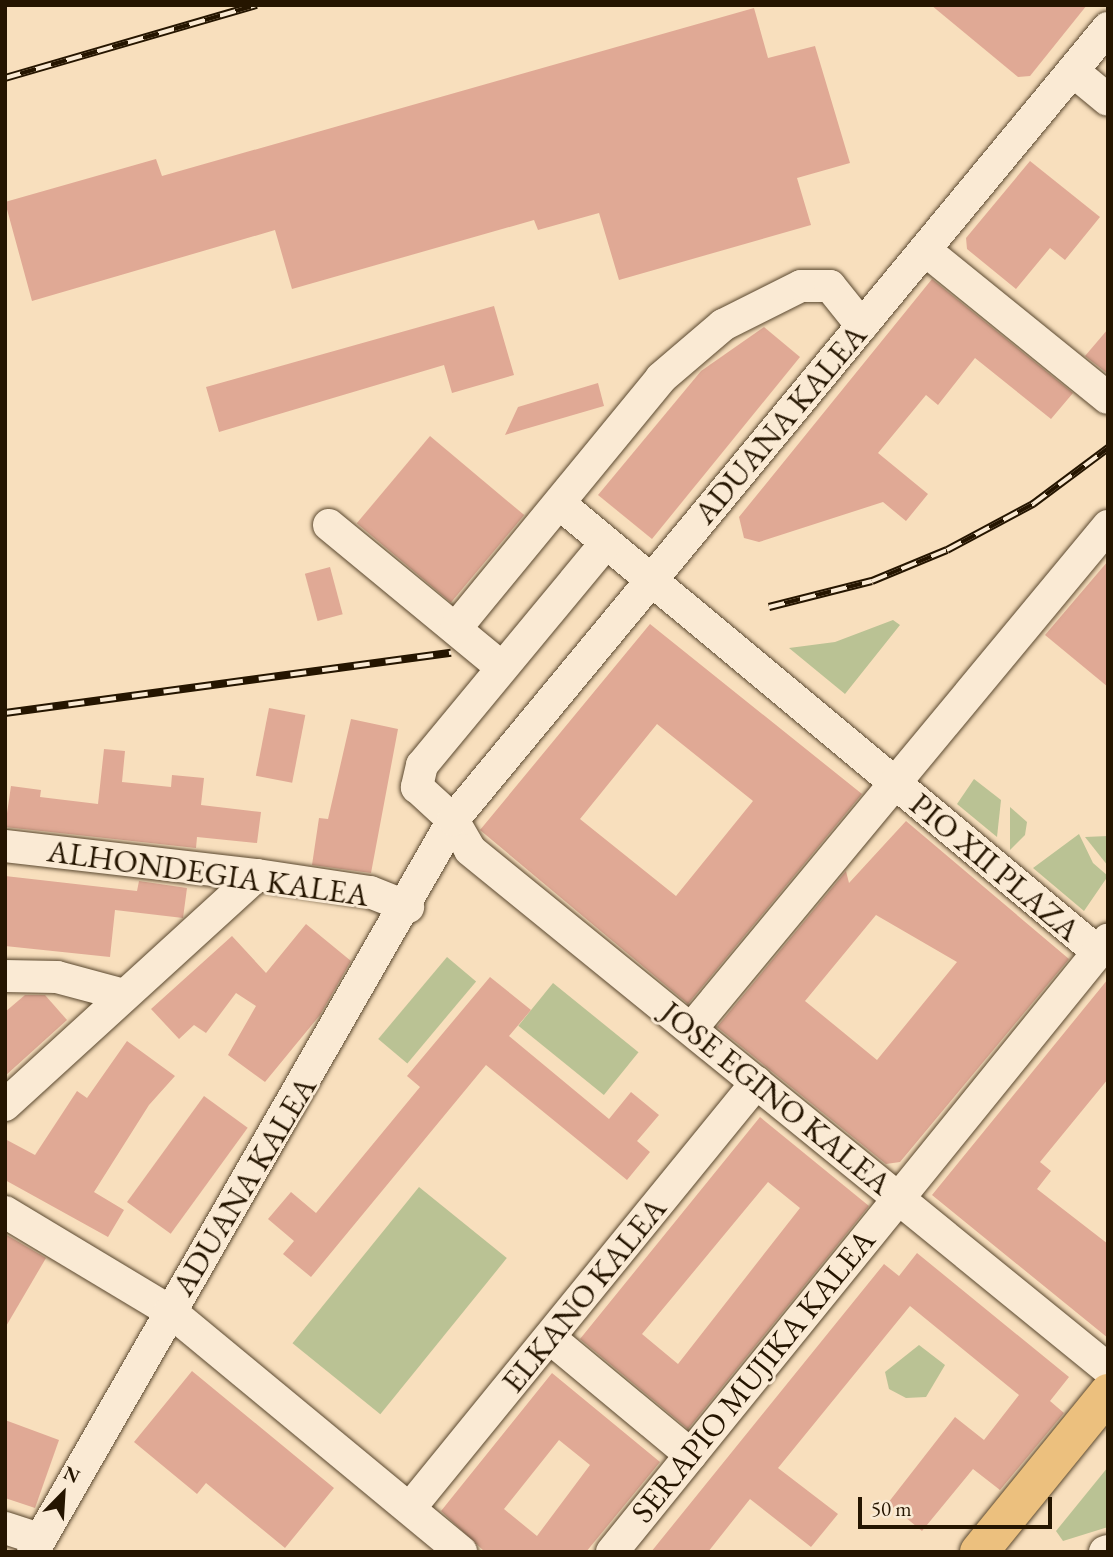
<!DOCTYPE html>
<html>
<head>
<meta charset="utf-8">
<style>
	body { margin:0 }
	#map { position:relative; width:1113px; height:1557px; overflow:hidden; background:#f8dfbd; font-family:"EB Garamond",serif }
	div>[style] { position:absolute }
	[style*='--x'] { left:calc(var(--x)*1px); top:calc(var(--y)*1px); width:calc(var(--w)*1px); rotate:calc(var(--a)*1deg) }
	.green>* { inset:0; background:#bac294; transform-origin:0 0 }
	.building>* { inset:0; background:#e0a995; transform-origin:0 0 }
	.roads { filter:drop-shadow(0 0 2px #5a482f) drop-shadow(0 0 2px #5a482f) }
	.minor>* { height:32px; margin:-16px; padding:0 16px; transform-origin:16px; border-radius:16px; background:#faead4 }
	.major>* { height:38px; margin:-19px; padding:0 19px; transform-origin:19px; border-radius:19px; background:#ecc07e }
	.rail>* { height:8px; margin-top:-4px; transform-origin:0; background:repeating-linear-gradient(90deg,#faead4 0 16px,#251500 0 32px); box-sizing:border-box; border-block:2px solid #251500 }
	span { translate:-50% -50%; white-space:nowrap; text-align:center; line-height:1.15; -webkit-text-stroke:6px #faead4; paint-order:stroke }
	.street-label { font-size:32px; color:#251500 }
	.frame { position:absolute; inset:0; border:7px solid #251500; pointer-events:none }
	.north { position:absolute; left:28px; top:1459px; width:70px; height:70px; -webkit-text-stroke:5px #faead4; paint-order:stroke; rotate:24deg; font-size:19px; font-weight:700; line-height:28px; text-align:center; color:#251500 }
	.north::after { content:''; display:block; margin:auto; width:24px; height:32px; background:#251500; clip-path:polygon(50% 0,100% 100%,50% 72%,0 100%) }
	.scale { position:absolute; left:858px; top:1497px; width:194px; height:32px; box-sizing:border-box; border:4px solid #251500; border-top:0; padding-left:9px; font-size:21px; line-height:24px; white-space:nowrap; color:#251500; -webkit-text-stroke:5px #faead4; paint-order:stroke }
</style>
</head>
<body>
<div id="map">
	<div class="green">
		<i style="clip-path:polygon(893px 620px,900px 625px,845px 694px,789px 648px,835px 642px)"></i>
		<i style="clip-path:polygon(974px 779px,1001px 800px,997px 837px,957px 804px)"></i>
		<i style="clip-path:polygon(1010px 807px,1027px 822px,1025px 835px,1010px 850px)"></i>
		<i style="clip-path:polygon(1079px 834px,1093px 863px,1108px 876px,1084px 911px,1033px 868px)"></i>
		<i style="clip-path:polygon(1108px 836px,1108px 866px,1085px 837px)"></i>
		<i style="left:447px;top:957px;width:38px;height:107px;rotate:40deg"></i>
		<i style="left:553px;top:983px;width:110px;height:55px;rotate:39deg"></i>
		<i style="left:419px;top:1187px;width:113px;height:201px;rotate:39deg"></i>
		<i style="clip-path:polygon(919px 1345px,945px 1365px,926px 1397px,906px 1398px,889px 1389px,885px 1372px)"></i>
		<i style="clip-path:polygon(1108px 1467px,1108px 1527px,1063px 1541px,1056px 1531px)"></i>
	</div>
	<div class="building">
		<i style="clip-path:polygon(931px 5px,1087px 5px,1030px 76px,1018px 77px)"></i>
		<i style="clip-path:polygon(754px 8px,768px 58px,815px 46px,850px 163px,797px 178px,811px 225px,619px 280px,599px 213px,538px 230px,534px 220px,292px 289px,275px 230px,32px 301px,5px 202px,156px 159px,162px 176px)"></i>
		<i style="clip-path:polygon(1030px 161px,1100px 217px,1065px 260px,1050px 248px,1016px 289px,967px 249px,966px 238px)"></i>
		<i style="clip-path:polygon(932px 279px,1073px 393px,1051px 419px,975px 358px,938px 405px,926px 395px,878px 453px,928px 494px,906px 521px,883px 502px,759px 542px,744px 538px,739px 517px)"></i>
		<i style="clip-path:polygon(494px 306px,514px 375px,452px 393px,444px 365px,219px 432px,206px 387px)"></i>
		<i style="clip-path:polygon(764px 327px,800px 357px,652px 539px,598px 495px,701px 371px)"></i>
		<i style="clip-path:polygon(1108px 329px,1108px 374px,1085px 356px)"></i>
		<i style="clip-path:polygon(598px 383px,604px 406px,505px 435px,518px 407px)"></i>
		<i style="left:430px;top:436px;width:123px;height:114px;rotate:40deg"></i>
		<i style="clip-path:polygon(1108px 561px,1108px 687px,1045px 635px)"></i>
		<i style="left:330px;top:567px;width:49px;height:26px;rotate:75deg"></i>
		<i style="clip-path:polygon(evenodd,650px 624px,862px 794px,688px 1004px,480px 830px,650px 624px,657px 724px,753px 801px,676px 896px,580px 819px,657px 724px)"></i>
		<i style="left:269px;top:708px;width:37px;height:69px;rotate:11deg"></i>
		<i style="clip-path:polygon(351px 719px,398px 729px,371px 873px,312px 865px,319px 818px,328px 819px)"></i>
		<i style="clip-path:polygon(104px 749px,125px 751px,122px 782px,171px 787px,172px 775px,204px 778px,201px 805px,261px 812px,257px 843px,197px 837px,196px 848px,5px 827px,11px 786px,41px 790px,40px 797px,98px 804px)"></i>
		<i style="clip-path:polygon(evenodd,906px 821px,1069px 959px,900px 1162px,886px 1164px,717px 1027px,846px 871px,849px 883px,906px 821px,876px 915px,957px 962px,877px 1060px,805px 1001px,876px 915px)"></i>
		<i style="clip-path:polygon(5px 876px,137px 891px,139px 881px,187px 888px,183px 918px,115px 910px,110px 957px,5px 946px)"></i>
		<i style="clip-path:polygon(306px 924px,351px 961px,320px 1015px,265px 1082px,228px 1055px,256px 1006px,236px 993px,206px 1033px,194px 1025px,179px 1039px,151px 1009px,232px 936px,266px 973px)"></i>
		<i style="clip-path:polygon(490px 977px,531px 1010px,509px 1036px,609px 1119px,631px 1092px,659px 1115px,637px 1141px,650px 1152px,627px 1180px,486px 1065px,311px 1277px,283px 1254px,294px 1241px,268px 1219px,291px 1192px,316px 1213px,420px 1087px,407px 1076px)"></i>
		<i style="clip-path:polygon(1108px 979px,1108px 1079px,1040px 1162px,1051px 1171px,1037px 1189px,1108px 1244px,1108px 1338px,932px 1195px)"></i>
		<i style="clip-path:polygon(25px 995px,45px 995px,67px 1020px,5px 1076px,5px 1012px)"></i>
		<i style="clip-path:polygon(127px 1041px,175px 1076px,149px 1105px,94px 1192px,124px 1210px,108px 1237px,5px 1180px,5px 1139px,35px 1155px,77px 1091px,87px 1098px)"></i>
		<i style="left:204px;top:1096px;width:54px;height:131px;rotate:36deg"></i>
		<i style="clip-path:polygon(evenodd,760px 1117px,869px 1206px,688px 1429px,580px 1339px,760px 1117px,768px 1182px,800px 1208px,678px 1364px,642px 1334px,768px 1182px)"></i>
		<i style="clip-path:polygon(5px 1234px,46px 1258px,5px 1328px)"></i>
		<i style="clip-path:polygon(917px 1253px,1069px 1377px,1050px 1401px,1064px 1413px,1000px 1490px,973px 1469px,922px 1531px,888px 1503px,955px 1417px,984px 1440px,1019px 1395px,910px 1306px,778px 1468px,838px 1514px,811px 1547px,750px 1499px,708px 1552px,651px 1552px,884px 1264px,899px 1276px)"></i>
		<i style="clip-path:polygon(192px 1371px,334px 1488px,285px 1548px,206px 1483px,197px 1494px,134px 1442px)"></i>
		<i style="clip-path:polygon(evenodd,552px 1373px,660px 1462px,586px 1552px,485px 1552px,441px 1511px,552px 1373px,559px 1440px,590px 1465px,537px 1536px,504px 1509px,559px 1440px)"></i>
		<i style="clip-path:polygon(5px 1420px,59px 1440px,35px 1508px,5px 1498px)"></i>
	</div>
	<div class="roads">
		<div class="minor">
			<i style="--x:1073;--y:71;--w:45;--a:39.6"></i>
			<i style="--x:925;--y:250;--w:235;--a:39"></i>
			<i style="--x:560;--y:504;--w:700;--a:39.78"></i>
			<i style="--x:329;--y:525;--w:223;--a:39.5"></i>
			<i style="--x:605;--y:544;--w:287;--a:129.6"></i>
			<i style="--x:422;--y:765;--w:23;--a:103"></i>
			<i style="--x:417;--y:787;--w:49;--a:42.5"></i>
			<i style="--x:453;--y:820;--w:34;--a:60"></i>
			<i style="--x:470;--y:850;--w:822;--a:39.13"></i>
			<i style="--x:456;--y:628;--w:323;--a:-50.6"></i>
			<i style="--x:661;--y:378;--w:82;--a:-40.5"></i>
			<i style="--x:723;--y:325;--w:87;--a:-26.6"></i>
			<i style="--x:801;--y:286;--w:29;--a:0"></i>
			<i style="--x:830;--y:286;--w:51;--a:51.3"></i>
			<i style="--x:5;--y:846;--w:254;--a:6.6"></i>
			<i style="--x:257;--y:875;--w:114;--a:8.6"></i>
			<i style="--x:370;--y:892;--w:41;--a:21.5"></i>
			<i style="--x:5;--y:976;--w:52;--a:1.1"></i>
			<i style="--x:57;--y:977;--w:69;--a:15"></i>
			<i style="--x:692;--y:1028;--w:652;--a:-50.35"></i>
			<i style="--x:5;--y:1105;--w:341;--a:-42.4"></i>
			<i style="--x:5;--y:1212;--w:192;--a:31"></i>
			<i style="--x:170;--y:1311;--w:378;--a:39.6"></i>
			<i style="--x:550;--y:1338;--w:183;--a:39.7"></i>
			<i style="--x:410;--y:1508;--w:549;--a:-50.84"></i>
			<i style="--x:5;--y:1528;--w:36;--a:18"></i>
			<i style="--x:33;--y:1552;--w:844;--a:-60.15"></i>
			<i style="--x:453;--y:820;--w:1028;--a:-50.41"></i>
			<i style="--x:612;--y:1552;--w:788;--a:-50.98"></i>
			<i style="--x:1105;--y:1552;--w:3;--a:-18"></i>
		</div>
		<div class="major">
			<i style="--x:979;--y:1552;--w:205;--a:-50.9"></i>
		</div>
	</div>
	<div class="rail">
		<i style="--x:5;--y:78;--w:262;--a:-16.2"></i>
		<i style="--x:769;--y:607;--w:106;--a:-14.2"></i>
		<i style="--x:872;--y:581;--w:81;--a:-22.5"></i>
		<i style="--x:947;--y:550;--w:98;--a:-28.1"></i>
		<i style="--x:1033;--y:504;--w:94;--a:-36.7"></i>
		<i style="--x:5;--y:713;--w:450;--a:-7.7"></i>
	</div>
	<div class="street-label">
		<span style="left:780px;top:424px;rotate:-50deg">ADUANA KALEA</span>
		<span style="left:995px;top:867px;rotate:40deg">PIO XII PLAZA</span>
		<span style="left:208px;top:873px;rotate:8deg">ALHONDEGIA KALEA</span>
		<span style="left:776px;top:1098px;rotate:39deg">JOSE EGINO KALEA</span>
		<span style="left:244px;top:1186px;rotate:-59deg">ADUANA KALEA</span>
		<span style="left:584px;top:1295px;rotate:-51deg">ELKANO KALEA</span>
		<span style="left:753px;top:1376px;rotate:-51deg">SERAPIO MUJIKA KALEA</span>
	</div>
	<div class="frame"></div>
	<div class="north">N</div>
	<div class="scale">50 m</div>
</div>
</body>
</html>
